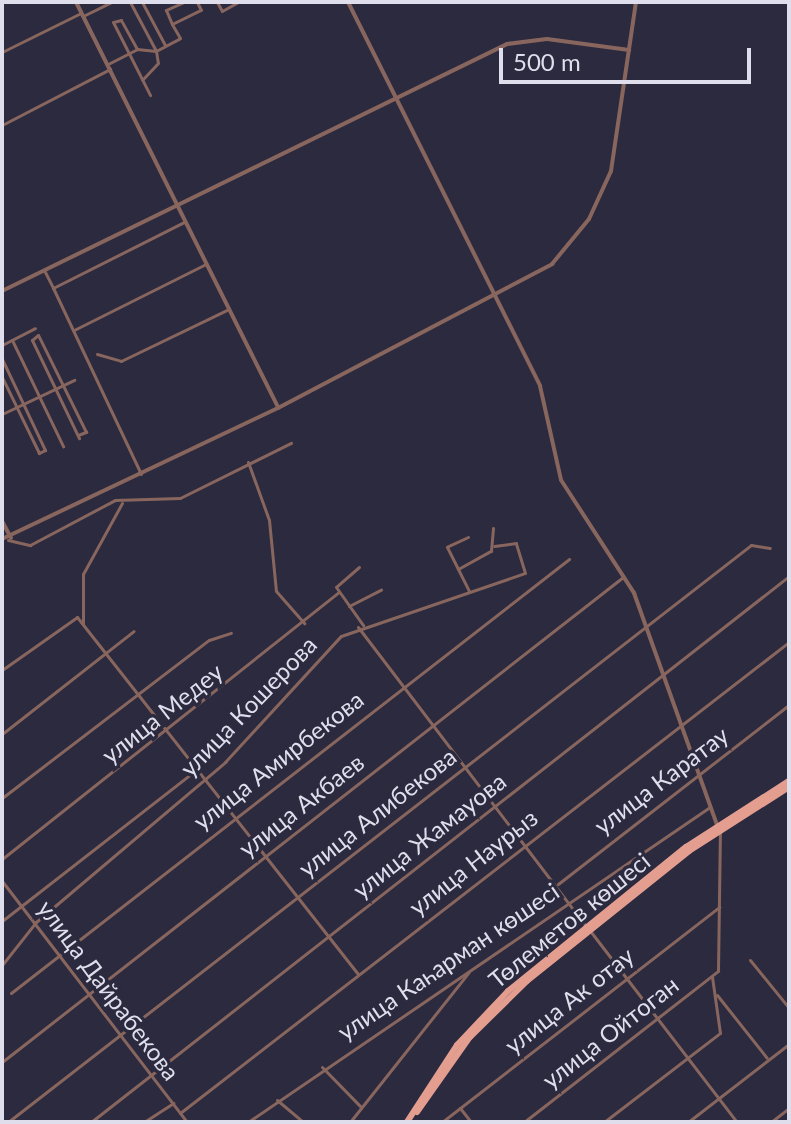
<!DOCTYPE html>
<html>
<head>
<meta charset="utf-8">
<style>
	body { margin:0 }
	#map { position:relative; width:791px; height:1124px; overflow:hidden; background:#2b2a3f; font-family:Lato,sans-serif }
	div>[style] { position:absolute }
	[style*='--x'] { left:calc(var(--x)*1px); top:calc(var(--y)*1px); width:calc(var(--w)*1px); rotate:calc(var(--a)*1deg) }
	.minor>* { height:3px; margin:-1.5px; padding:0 1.5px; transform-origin:1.5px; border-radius:1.5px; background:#88665e }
	.tertiary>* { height:4px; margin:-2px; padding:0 2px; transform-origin:2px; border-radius:2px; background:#88665e }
	.primary>* { height:6px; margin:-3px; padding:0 3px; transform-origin:3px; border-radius:3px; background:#e49e8f }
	span { translate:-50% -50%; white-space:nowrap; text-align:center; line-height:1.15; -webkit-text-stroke:7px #2b2a3f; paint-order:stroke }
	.street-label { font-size:24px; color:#dfdeec }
	.frame { position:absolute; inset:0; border:4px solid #dfdeec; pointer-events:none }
	.scale { position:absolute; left:499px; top:48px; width:252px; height:36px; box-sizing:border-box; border:4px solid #dfdeec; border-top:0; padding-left:10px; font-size:24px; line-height:28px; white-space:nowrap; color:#dfdeec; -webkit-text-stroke:6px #2b2a3f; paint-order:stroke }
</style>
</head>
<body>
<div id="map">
	<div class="minor">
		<i style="--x:130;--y:2;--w:55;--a:62"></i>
		<i style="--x:156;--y:51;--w:27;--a:-28"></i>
		<i style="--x:180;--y:38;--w:16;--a:-120"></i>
		<i style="--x:142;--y:2;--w:49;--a:61.9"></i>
		<i style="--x:184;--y:2;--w:20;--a:156"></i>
		<i style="--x:166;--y:10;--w:15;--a:67"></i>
		<i style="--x:172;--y:24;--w:32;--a:-26"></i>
		<i style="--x:201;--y:10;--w:9;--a:-117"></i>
		<i style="--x:217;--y:2;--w:10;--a:61"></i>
		<i style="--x:222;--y:11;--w:18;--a:-29"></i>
		<i style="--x:83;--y:16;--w:32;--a:-26"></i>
		<i style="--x:137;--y:49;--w:33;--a:-119"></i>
		<i style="--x:121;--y:20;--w:8;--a:166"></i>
		<i style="--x:113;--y:22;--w:82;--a:63.1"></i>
		<i style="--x:2;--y:52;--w:88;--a:-26.3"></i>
		<i style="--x:108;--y:64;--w:33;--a:-27"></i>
		<i style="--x:137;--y:49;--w:19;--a:6"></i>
		<i style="--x:156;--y:51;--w:12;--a:81"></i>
		<i style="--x:158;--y:63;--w:23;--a:133"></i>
		<i style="--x:2;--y:125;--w:122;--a:-27.4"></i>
		<i style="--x:44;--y:270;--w:20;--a:63"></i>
		<i style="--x:74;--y:330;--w:148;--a:-26.6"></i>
		<i style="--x:12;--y:340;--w:118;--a:64.3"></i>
		<i style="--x:2;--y:345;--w:37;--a:-27"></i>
		<i style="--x:97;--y:354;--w:25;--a:16"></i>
		<i style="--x:121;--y:361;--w:120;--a:-25.7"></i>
		<i style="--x:2;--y:359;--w:101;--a:64.7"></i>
		<i style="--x:45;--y:450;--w:7;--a:153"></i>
		<i style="--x:39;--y:453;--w:85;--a:-116"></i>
		<i style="--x:2;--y:414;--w:80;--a:-25.3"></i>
		<i style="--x:78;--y:435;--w:9;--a:-21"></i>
		<i style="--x:86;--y:432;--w:108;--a:-116.3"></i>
		<i style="--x:38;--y:335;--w:8;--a:140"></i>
		<i style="--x:32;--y:340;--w:109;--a:64.4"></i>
		<i style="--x:248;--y:462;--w:62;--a:70.1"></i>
		<i style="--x:269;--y:520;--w:71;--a:84.4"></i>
		<i style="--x:276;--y:591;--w:43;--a:48.8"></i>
		<i style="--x:141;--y:474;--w:206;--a:-115.3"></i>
		<i style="--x:53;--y:288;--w:147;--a:-26.7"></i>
		<i style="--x:468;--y:537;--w:23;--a:155"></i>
		<i style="--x:447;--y:547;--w:49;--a:63.4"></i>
		<i style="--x:8;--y:540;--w:23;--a:13"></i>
		<i style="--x:30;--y:545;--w:96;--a:-27.9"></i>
		<i style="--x:115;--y:500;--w:65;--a:-1.8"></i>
		<i style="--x:180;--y:498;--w:124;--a:-26.4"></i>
		<i style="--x:359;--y:567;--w:30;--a:139"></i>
		<i style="--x:336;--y:587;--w:47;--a:54.6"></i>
		<i style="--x:458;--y:569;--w:38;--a:-29"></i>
		<i style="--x:491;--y:551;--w:23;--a:-85"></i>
		<i style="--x:349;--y:606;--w:36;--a:-27"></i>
		<i style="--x:83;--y:624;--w:50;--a:-90"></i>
		<i style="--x:83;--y:574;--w:81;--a:-61.2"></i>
		<i style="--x:358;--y:627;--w:376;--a:52.7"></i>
		<i style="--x:2;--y:670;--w:92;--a:-35.2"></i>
		<i style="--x:77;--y:617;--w:454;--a:51.8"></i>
		<i style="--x:2;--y:734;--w:167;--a:-38"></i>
		<i style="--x:2;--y:798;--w:260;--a:-37.4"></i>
		<i style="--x:209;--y:640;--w:23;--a:-18"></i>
		<i style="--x:2;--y:859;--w:430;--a:-38.4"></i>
		<i style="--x:2;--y:881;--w:304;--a:52.5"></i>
		<i style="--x:558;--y:884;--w:292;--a:-37.8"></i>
		<i style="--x:2;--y:921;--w:244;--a:-37.9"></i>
		<i style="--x:591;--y:932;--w:240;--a:52.5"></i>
		<i style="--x:750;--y:960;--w:62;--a:50.9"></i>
		<i style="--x:2;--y:965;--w:55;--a:-51.7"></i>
		<i style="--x:36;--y:922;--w:248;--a:-40.2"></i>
		<i style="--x:225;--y:762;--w:171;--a:-47.4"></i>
		<i style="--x:341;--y:636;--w:194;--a:-18.9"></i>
		<i style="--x:525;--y:573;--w:31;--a:-107"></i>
		<i style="--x:516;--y:543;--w:22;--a:172"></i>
		<i style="--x:11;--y:993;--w:707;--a:-37.87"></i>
		<i style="--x:717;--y:995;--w:80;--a:51.6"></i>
		<i style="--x:2;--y:1062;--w:788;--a:-37.99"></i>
		<i style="--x:322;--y:1067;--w:56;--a:45.7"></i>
		<i style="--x:277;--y:1100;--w:34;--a:40"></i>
		<i style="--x:460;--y:1108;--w:18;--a:52"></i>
		<i style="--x:180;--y:1113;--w:770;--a:-37.72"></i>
		<i style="--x:8;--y:1122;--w:941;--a:-37.83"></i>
		<i style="--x:751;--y:545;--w:19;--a:9"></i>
		<i style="--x:91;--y:1122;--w:886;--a:-38.03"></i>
		<i style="--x:144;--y:1122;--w:35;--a:-33"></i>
		<i style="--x:248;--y:1122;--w:559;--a:-34.29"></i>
		<i style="--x:350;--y:1122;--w:191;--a:-51.6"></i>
		<i style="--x:442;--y:1122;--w:351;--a:-37.8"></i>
		<i style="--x:524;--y:1122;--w:246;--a:-37.9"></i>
		<i style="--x:718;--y:971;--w:138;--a:-89.2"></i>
		<i style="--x:604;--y:1122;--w:146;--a:-37.5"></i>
		<i style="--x:720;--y:1033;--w:57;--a:-98.1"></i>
		<i style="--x:688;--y:1122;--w:128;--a:-37.7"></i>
		<i style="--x:771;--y:1122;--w:23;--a:-38"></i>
	</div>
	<div class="tertiary">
		<i style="--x:76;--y:2;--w:453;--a:63.5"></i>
		<i style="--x:348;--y:2;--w:429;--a:63.4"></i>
		<i style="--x:540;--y:386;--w:96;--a:77.4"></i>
		<i style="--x:561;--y:480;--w:135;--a:57.1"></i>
		<i style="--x:634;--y:593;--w:246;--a:70.3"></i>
		<i style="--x:2;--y:291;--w:562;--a:-26.06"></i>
		<i style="--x:507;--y:44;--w:40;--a:-7.1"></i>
		<i style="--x:547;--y:39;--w:83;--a:7.6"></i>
		<i style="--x:2;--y:521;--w:19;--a:62"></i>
		<i style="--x:2;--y:539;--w:306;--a:-25.4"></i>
		<i style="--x:278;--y:408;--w:310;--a:-27.7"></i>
		<i style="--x:552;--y:264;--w:58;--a:-50.6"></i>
		<i style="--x:589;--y:219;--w:53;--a:-65.4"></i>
		<i style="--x:611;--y:171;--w:171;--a:-81.6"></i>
	</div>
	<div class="primary">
		<i style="--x:417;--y:1112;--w:92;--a:-54.8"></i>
		<i style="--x:470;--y:1037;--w:80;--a:-44.5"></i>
		<i style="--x:527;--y:981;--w:208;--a:-38.7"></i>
		<i style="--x:689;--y:851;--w:119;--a:-32.6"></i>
		<i style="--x:407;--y:1122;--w:92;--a:-57"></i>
		<i style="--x:457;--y:1045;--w:74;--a:-46.6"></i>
		<i style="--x:508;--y:991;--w:229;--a:-39"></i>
		<i style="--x:686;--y:847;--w:122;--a:-32.7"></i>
	</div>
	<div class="street-label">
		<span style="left:248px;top:706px;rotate:-46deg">улица Кошерова</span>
		<span style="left:162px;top:713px;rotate:-38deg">улица Медеу</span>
		<span style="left:278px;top:760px;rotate:-38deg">улица Амирбекова</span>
		<span style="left:661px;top:780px;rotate:-37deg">улица Каратау</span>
		<span style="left:301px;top:805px;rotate:-38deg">улица Акбаев</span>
		<span style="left:377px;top:812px;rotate:-38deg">улица Алибекова</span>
		<span style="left:429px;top:835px;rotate:-38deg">улица Жамауова</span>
		<span style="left:473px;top:862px;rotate:-38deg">улица Наурыз</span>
		<span style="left:569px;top:920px;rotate:-39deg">Төлеметов көшесі</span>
		<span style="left:448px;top:961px;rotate:-34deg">улица Каһарман көшесі</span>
		<span style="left:109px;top:990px;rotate:53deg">улица Дайрабекова</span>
		<span style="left:569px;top:1000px;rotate:-38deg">улица Ак отау</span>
		<span style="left:610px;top:1032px;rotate:-38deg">улица Ойтоган</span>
	</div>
	<div class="frame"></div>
	<div class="scale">500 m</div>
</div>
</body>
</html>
